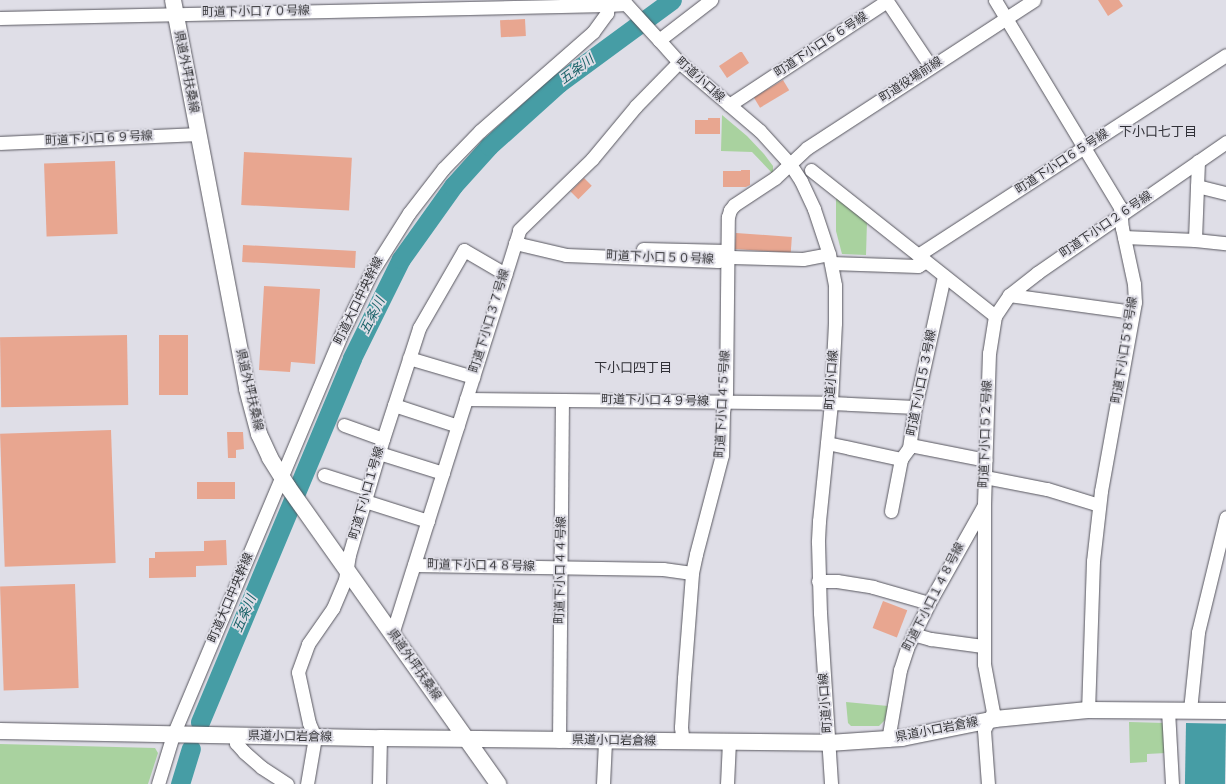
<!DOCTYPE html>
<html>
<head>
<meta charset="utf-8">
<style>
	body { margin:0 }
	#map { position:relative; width:1226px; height:784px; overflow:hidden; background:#dfdee7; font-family:"DejaVu Sans","Noto Sans JP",sans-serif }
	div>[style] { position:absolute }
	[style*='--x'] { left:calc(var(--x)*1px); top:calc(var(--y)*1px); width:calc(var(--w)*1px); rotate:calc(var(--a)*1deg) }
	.green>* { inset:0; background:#a9d29f }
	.water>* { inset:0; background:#469da5; transform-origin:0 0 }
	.river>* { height:19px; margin:-9.5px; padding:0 9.5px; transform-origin:9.5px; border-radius:9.5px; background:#469da5 }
	.building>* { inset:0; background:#e8a690; transform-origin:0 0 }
	.roads { filter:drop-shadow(0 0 1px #58575f) drop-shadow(0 0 1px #58575f) }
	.minor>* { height:13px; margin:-6.5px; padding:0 6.5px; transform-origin:6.5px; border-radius:6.5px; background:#fff }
	.major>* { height:16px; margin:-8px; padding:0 8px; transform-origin:8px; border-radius:8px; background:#fff }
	span { translate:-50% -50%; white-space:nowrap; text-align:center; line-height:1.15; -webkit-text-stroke:3.5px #dfdee7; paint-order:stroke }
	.street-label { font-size:12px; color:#363639 }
	.water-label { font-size:13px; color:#196167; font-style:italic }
	.neighbourhood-label { font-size:13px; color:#303037 }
</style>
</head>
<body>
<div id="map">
	<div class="green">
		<i style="clip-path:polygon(722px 115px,747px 136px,764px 154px,773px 166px,773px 174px,752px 152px,721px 151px)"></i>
		<i style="clip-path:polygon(836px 197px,867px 221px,866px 255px,842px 254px,836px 231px)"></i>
		<i style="clip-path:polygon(846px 702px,888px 706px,885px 720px,879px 726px,851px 726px,848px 723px)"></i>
		<i style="clip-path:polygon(1129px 722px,1165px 723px,1166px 753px,1147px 754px,1147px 762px,1130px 763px)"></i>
		<i style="clip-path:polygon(0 744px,155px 748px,158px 753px,148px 784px,0 784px)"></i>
	</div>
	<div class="water">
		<i style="left:1186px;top:723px;width:40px;height:61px;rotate:1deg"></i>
	</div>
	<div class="river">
		<i style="--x:200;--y:722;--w:394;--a:-67.3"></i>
		<i style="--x:352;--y:358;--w:110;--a:-63.7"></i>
		<i style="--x:401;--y:259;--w:90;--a:-54.5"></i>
		<i style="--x:453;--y:186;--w:54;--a:-48"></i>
		<i style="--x:489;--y:146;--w:94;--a:-42"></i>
		<i style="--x:559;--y:83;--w:140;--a:-36.3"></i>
		<i style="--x:180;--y:784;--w:37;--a:-73"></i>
	</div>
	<div class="building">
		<i style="clip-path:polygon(1098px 0,1119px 0,1123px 6px,1108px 16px)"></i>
		<i style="left:525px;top:19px;width:17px;height:25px;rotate:87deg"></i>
		<i style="clip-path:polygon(740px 52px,742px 52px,749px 63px,727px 78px,719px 66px)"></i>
		<i style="left:783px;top:80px;width:12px;height:34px;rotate:59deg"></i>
		<i style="clip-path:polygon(708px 118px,720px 118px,720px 134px,695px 134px,695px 120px,708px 120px)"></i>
		<i style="left:244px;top:152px;width:108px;height:53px;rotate:3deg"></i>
		<i style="left:115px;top:161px;width:73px;height:71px;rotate:88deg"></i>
		<i style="clip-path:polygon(741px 170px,750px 170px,750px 185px,746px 187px,723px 187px,723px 171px,741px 171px)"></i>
		<i style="left:584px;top:178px;width:11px;height:19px;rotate:45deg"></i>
		<i style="left:736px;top:233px;width:56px;height:16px;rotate:4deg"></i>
		<i style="left:243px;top:245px;width:113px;height:17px;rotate:3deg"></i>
		<i style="clip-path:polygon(264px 286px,320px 289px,315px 364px,291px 362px,290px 372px,259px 370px)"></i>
		<i style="left:127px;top:335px;width:70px;height:127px;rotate:89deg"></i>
		<i style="left:159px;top:335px;width:29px;height:60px"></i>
		<i style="left:111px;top:430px;width:133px;height:111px;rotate:88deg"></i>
		<i style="clip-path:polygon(227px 432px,243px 432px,244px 449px,236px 450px,236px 458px,228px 458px)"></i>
		<i style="left:235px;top:482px;width:17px;height:38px;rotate:90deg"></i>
		<i style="clip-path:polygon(226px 540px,227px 565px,196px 566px,196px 577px,149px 578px,149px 558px,155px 558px,155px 552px,204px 551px,204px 541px)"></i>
		<i style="left:75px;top:584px;width:104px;height:75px;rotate:88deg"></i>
		<i style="left:883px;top:601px;width:26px;height:29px;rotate:21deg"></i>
	</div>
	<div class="roads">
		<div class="minor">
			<i style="--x:995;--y:0;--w:242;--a:58.9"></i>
			<i style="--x:1120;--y:207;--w:21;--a:85"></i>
			<i style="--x:1122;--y:228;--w:57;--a:77.9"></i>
			<i style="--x:1134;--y:284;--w:18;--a:87"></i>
			<i style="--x:1135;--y:302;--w:192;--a:100.2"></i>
			<i style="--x:1101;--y:491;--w:70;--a:96.5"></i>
			<i style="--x:1093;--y:561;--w:149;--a:91.9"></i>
			<i style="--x:0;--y:18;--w:608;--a:-1.22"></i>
			<i style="--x:608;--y:5;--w:5;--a:-101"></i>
			<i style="--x:659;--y:40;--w:30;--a:48"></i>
			<i style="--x:679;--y:62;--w:106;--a:40.4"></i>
			<i style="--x:760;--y:131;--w:45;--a:47.7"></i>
			<i style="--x:790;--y:164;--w:20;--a:57"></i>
			<i style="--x:801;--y:181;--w:31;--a:65"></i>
			<i style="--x:814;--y:209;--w:47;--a:71.6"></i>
			<i style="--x:829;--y:254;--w:32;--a:79"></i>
			<i style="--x:835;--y:285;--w:38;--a:90"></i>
			<i style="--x:835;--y:323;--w:80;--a:92.9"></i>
			<i style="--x:831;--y:403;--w:119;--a:95.8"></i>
			<i style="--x:819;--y:521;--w:21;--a:93"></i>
			<i style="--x:818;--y:542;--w:71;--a:88.4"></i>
			<i style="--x:820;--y:613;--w:171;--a:86.3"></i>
			<i style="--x:729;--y:105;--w:189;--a:-33.4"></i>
			<i style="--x:887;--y:1;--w:79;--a:56.3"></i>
			<i style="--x:0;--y:143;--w:198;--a:-2.6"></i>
			<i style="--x:1198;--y:161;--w:79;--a:92.2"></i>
			<i style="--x:1195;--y:240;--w:31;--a:6"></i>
			<i style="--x:811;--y:170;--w:235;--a:38.4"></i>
			<i style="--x:995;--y:316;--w:37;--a:99"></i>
			<i style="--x:989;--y:353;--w:152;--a:91.9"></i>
			<i style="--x:984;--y:505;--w:159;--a:90"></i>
			<i style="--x:984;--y:664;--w:49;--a:79.4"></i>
			<i style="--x:993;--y:712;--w:20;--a:117"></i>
			<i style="--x:984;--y:730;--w:54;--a:85.8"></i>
			<i style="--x:1197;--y:186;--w:30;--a:14"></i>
			<i style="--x:1124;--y:237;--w:71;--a:2.4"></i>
			<i style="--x:515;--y:243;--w:52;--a:13.2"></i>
			<i style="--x:566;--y:255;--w:152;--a:2.3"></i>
			<i style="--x:718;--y:261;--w:14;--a:-17"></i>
			<i style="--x:731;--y:257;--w:72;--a:1.6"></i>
			<i style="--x:803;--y:259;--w:26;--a:-11"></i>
			<i style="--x:643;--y:249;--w:84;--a:1.4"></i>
			<i style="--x:918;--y:255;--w:367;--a:-33"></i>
			<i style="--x:831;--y:263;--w:87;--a:2"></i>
			<i style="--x:918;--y:266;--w:9;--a:-32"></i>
			<i style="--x:1009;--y:295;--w:125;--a:7.8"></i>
			<i style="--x:995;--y:316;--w:25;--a:-56"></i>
			<i style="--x:1009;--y:295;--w:36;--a:-38"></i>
			<i style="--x:1037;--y:273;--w:230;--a:-34.7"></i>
			<i style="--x:409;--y:358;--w:67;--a:16.5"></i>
			<i style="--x:466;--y:399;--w:365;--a:0.6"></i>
			<i style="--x:831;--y:403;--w:84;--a:2.7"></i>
			<i style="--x:394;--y:405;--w:67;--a:18.2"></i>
			<i style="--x:344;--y:425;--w:41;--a:19.7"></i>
			<i style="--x:827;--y:443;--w:76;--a:12.2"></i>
			<i style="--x:910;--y:445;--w:77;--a:11.2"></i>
			<i style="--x:379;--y:453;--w:67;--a:17.4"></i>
			<i style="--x:324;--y:475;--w:46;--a:17.7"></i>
			<i style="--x:985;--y:477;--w:63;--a:11"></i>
			<i style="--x:1047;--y:489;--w:54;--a:17.1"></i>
			<i style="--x:365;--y:501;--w:66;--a:17.6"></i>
			<i style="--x:891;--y:511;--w:53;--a:-79.1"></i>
			<i style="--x:901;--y:459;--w:14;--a:-54"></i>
			<i style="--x:909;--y:448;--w:41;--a:-81.7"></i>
			<i style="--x:915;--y:407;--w:134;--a:-77.5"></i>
			<i style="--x:414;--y:565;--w:249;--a:0.9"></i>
			<i style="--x:663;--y:569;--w:29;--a:8"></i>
			<i style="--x:818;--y:581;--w:19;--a:0"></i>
			<i style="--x:837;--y:581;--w:36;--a:9"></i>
			<i style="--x:873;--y:587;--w:58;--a:15.9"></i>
			<i style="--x:392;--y:634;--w:423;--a:-72.5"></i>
			<i style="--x:519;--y:230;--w:102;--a:-44.2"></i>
			<i style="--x:592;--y:159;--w:69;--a:-50.3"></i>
			<i style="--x:636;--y:106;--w:62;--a:-45.7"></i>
			<i style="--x:913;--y:634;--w:19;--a:16"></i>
			<i style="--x:931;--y:639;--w:52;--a:7.7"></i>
			<i style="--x:1168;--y:710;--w:74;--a:86.9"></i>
			<i style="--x:1190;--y:710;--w:78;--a:-84.1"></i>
			<i style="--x:1198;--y:632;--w:118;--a:-76.3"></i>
			<i style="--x:235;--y:736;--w:7;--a:82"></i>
			<i style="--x:236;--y:743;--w:12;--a:48"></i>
			<i style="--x:244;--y:752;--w:23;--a:41"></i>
			<i style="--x:261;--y:767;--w:31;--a:33"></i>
			<i style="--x:888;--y:740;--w:71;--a:-80.3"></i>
			<i style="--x:900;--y:670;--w:23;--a:-72"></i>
			<i style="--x:907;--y:648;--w:50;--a:-63.9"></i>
			<i style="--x:929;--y:603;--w:112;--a:-60.7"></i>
			<i style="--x:559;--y:741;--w:341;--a:-89.5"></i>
			<i style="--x:683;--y:742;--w:15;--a:-98"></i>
			<i style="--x:681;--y:727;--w:49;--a:-86.5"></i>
			<i style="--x:684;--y:678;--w:105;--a:-85.6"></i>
			<i style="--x:692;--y:573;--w:19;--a:-78"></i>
			<i style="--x:696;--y:554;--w:102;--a:-75.3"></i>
			<i style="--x:722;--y:455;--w:43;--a:-88.7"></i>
			<i style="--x:723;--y:412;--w:18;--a:-81"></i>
			<i style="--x:726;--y:394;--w:177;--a:-89.4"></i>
			<i style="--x:728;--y:217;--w:7;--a:-74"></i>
			<i style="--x:730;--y:210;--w:6;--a:-51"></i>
			<i style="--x:734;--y:205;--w:49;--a:-33.4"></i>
			<i style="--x:775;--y:178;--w:44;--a:-43.2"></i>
			<i style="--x:807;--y:148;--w:271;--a:-33.1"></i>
			<i style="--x:158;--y:784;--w:51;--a:-73"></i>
			<i style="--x:173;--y:735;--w:432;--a:-67.2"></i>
			<i style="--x:340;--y:337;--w:71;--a:-64.2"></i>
			<i style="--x:371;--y:273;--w:71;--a:-57.7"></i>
			<i style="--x:409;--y:213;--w:56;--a:-52.3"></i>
			<i style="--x:443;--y:169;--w:53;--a:-45.8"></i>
			<i style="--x:480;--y:131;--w:150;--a:-41.2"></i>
			<i style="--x:593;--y:32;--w:24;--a:-54"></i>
			<i style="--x:607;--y:13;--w:8;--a:-83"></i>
			<i style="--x:608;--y:5;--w:18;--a:-3"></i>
			<i style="--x:626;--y:4;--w:49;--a:47.5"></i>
			<i style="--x:659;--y:40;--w:66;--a:-37.6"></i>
			<i style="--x:307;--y:784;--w:48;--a:-80.3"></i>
			<i style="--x:315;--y:737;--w:15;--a:-113"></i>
			<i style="--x:309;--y:723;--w:52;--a:-102.2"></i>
			<i style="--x:298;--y:672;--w:30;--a:-70"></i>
			<i style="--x:308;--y:644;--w:44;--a:-55.2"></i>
			<i style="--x:333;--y:608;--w:30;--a:-67"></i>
			<i style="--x:345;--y:580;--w:25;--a:-81"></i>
			<i style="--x:349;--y:555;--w:121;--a:-73.7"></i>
			<i style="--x:383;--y:439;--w:117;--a:-72"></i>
			<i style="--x:419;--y:328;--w:90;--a:-60"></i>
			<i style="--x:464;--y:250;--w:48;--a:30.3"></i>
			<i style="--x:379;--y:784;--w:46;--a:-88.8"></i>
			<i style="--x:603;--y:784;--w:43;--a:-87.3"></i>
			<i style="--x:727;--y:784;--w:42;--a:-87.3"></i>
		</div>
		<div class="major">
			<i style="--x:173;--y:0;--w:396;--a:79.2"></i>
			<i style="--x:247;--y:389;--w:47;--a:75.1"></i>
			<i style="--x:259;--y:434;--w:26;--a:65"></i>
			<i style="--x:270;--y:458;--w:34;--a:58"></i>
			<i style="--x:288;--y:487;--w:364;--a:54.7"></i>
			<i style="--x:0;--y:731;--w:380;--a:1.1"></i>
			<i style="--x:380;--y:738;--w:449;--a:0.6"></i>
			<i style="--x:829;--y:743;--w:73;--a:-3.9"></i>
			<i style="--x:902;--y:738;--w:95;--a:-11.5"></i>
			<i style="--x:995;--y:719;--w:93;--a:-5.5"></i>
			<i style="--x:1088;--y:710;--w:138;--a:0.4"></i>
		</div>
	</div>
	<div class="street-label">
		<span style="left:256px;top:12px;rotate:-1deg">町道下小口７０号線</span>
		<span style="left:821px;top:45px;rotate:-33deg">町道下小口６６号線</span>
		<span style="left:186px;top:72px;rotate:79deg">県道外坪扶桑線</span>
		<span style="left:700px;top:80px;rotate:42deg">町道小口線</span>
		<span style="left:911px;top:80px;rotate:-33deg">町道役場前線</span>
		<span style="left:99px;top:139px;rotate:-3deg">町道下小口６９号線</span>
		<span style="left:1062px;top:162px;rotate:-33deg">町道下小口６５号線</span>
		<span style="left:1106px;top:225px;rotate:-34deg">町道下小口２６号線</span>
		<span style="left:660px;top:258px;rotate:2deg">町道下小口５０号線</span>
		<span style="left:359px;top:301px;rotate:-64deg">町道大口中央幹線</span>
		<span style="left:490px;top:321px;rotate:-73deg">町道下小口３７号線</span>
		<span style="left:1125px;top:350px;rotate:-81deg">町道下小口５８号線</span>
		<span style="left:832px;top:380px;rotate:-86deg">町道小口線</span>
		<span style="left:922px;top:383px;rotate:-79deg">町道下小口５３号線</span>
		<span style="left:249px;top:390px;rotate:77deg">県道外坪扶桑線</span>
		<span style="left:655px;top:401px;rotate:1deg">町道下小口４９号線</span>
		<span style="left:723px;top:404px;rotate:-87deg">町道下小口４５号線</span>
		<span style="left:986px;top:434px;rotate:-88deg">町道下小口５２号線</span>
		<span style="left:367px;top:493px;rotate:-74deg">町道下小口１号線</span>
		<span style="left:481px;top:566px;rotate:1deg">町道下小口４８号線</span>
		<span style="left:561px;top:570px;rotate:-89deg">町道下小口４４号線</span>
		<span style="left:934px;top:597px;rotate:-63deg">町道下小口１４８号線</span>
		<span style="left:231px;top:598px;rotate:-67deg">町道大口中央幹線</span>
		<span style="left:414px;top:665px;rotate:55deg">県道外坪扶桑線</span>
		<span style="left:826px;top:703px;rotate:-94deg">町道小口線</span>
		<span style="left:937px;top:730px;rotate:-11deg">県道小口岩倉線</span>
		<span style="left:290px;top:737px;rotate:1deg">県道小口岩倉線</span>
		<span style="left:614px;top:741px;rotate:1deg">県道小口岩倉線</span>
	</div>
	<div class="water-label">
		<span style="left:577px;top:70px;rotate:-37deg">五条川</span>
		<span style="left:373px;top:316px;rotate:-64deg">五条川</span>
		<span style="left:245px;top:614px;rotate:-67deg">五条川</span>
	</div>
	<div class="neighbourhood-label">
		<span style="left:1158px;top:132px">下小口七丁目</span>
		<span style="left:633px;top:368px">下小口四丁目</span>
	</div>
</div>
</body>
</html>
